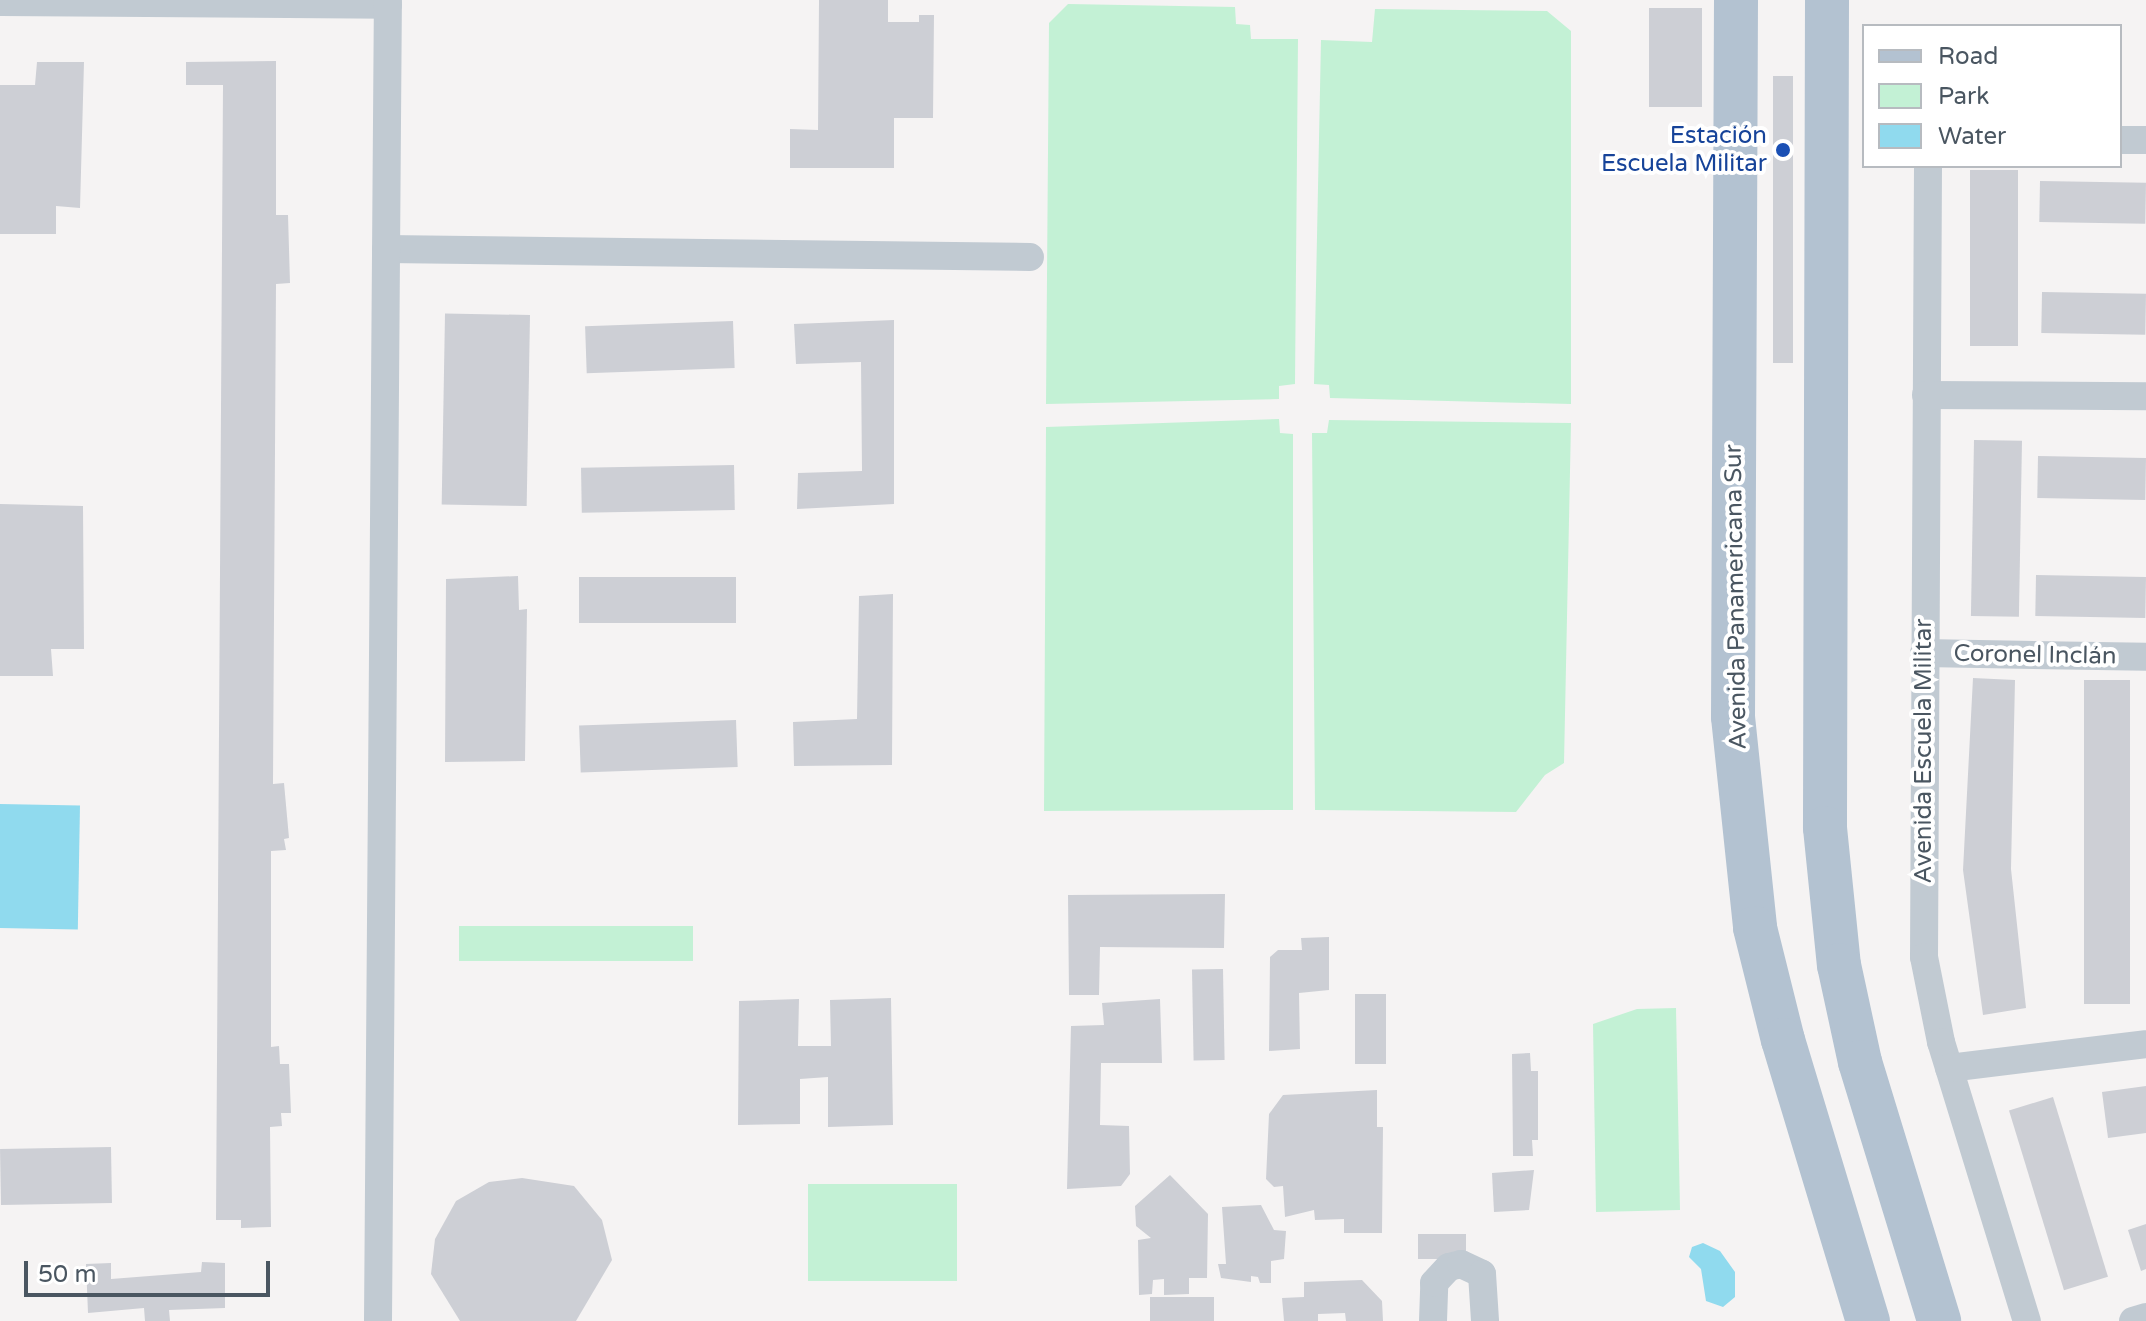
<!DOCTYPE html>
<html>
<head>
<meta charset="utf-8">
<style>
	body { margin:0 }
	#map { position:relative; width:2146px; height:1321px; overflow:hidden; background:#f5f3f3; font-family:"Varela Round",sans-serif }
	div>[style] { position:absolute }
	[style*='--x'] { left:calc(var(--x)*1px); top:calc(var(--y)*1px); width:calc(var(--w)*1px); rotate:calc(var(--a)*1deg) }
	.green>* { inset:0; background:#c3f1d5; transform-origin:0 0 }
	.water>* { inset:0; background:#90daee; transform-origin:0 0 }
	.building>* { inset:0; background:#cdcfd5; transform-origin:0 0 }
	.minor>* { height:28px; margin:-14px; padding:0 14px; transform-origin:14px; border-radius:14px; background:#c1cad2 }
	.primary>* { height:44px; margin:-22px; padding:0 22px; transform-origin:22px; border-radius:22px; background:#b3c2d1 }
	.dots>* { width:22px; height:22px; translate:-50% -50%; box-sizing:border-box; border:4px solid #fff; border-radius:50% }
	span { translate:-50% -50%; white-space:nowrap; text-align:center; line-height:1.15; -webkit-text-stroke:8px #fff; paint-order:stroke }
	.transit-label { font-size:24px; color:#164399 }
	.right { translate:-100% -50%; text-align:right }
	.street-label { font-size:24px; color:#4a5661 }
	.legend { position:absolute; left:1862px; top:24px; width:260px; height:144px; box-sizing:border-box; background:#fff; border:2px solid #b7bbc0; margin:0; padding:10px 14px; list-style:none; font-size:24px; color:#4a5661 }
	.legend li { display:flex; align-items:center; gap:16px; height:40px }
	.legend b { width:40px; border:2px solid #b7bbc0 }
	.scale { position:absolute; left:24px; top:1261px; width:246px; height:36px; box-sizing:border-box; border:4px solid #4a5661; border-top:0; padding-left:10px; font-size:24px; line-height:28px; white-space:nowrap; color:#4a5661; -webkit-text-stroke:6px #fff; paint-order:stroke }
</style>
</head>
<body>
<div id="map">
	<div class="green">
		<i style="clip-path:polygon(1068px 4px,1235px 7px,1236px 24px,1250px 25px,1251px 39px,1298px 39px,1295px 384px,1279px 386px,1279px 399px,1046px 404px,1049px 23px)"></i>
		<i style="clip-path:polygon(1375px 9px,1547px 11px,1571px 31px,1571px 404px,1330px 398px,1329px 385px,1314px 384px,1321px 40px,1372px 42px)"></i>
		<i style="clip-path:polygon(1279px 419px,1280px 433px,1293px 434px,1293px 810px,1044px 811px,1046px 427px)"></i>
		<i style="clip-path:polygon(1329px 420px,1571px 423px,1564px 763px,1545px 775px,1516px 812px,1315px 810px,1312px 433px,1327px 433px)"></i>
		<i style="left:459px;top:926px;width:234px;height:35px"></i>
		<i style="clip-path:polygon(1676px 1008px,1680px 1210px,1596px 1212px,1593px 1024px,1637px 1009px)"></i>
		<i style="left:957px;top:1184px;width:97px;height:149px;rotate:90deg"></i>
	</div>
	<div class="water">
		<i style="left:0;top:804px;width:80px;height:124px;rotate:1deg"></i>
		<i style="clip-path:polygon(1703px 1243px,1720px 1251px,1735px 1272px,1735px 1297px,1723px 1307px,1706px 1301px,1701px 1269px,1689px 1257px,1692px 1247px)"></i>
	</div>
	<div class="building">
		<i style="clip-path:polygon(819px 0,888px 0,888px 22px,919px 22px,919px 15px,934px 15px,933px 118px,894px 118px,894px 168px,790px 168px,790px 129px,818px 130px)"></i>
		<i style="left:1649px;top:8px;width:53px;height:99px"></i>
		<i style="clip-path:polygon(276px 61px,276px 215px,288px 215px,290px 283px,276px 284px,273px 784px,284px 783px,289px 838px,284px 839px,286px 850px,271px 851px,271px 1047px,279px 1046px,280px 1064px,289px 1064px,291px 1113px,281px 1113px,282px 1126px,270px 1127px,271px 1227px,241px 1228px,241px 1220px,216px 1220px,223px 85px,186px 85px,186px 62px)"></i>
		<i style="clip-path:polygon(37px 62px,84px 62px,80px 208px,56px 206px,56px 234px,0 234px,0 85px,35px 85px)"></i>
		<i style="left:1773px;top:76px;width:20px;height:287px"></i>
		<i style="left:1970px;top:170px;width:48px;height:176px"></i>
		<i style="left:2040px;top:181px;width:106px;height:41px;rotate:1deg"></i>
		<i style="left:2042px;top:292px;width:104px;height:41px;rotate:1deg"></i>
		<i style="left:530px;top:315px;width:191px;height:85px;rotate:91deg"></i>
		<i style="clip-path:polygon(894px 320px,894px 504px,797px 509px,798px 473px,862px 471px,861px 362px,796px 364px,794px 324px)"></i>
		<i style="left:733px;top:321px;width:47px;height:148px;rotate:88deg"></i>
		<i style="left:1974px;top:440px;width:48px;height:176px;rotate:1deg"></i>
		<i style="left:2038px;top:456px;width:108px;height:42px;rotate:1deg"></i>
		<i style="left:734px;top:465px;width:45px;height:153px;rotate:89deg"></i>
		<i style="clip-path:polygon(0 504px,83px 506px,84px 649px,51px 649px,53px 676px,0 676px)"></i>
		<i style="left:2036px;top:575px;width:110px;height:41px;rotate:1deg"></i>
		<i style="clip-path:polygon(518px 576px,519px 610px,527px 609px,525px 761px,445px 762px,446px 579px)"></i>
		<i style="left:579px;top:577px;width:157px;height:46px"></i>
		<i style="clip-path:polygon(893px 594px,892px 765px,794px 766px,793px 722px,857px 719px,859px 596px)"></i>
		<i style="clip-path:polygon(1973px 678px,2015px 680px,2011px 869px,2026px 1008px,1983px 1015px,1963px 870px)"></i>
		<i style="left:2130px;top:680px;width:324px;height:46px;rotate:90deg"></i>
		<i style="left:736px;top:720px;width:47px;height:157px;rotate:88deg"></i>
		<i style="clip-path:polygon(1225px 894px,1224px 948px,1100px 947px,1099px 995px,1069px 995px,1068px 895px)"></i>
		<i style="clip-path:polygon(1329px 937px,1329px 990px,1299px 993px,1300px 1049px,1269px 1051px,1270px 957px,1278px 950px,1302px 950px,1301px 938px)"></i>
		<i style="left:1223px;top:969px;width:91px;height:31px;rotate:89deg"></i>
		<i style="left:1355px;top:994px;width:31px;height:70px"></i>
		<i style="clip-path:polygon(891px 998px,893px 1125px,828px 1127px,828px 1077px,800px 1079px,800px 1124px,738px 1125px,739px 1001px,799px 999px,798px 1046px,831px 1046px,830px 1000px)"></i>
		<i style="clip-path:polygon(1160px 999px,1162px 1063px,1101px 1063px,1100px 1125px,1129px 1126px,1130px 1174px,1121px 1186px,1067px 1189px,1071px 1026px,1104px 1025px,1102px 1003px)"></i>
		<i style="clip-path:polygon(1530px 1053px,1531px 1071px,1538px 1071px,1538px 1140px,1532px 1140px,1533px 1156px,1513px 1156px,1512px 1054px)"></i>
		<i style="clip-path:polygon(2146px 1086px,2146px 1133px,2108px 1138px,2102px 1092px)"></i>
		<i style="clip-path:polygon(1377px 1090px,1377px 1127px,1383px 1127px,1382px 1233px,1344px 1233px,1344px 1219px,1315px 1220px,1314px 1210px,1285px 1217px,1283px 1186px,1274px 1187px,1266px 1179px,1269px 1114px,1283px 1095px)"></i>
		<i style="left:2053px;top:1097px;width:188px;height:46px;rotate:73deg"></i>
		<i style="left:111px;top:1147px;width:56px;height:111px;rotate:89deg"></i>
		<i style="clip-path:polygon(1534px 1170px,1529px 1210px,1494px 1212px,1492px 1173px)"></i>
		<i style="clip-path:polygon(1170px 1175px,1208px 1214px,1207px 1278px,1189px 1278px,1189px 1294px,1164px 1295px,1164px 1279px,1153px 1280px,1152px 1294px,1139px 1295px,1138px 1240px,1151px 1238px,1136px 1226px,1135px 1206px)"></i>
		<i style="clip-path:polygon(522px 1178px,574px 1186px,602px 1220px,612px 1260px,576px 1321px,460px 1321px,431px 1274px,435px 1239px,456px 1201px,489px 1182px)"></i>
		<i style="clip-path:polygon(1261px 1205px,1274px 1230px,1286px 1231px,1284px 1259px,1271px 1261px,1271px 1283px,1260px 1283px,1258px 1277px,1251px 1276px,1251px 1282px,1221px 1278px,1218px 1264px,1226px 1264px,1222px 1207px)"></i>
		<i style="clip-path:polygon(2146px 1224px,2146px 1269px,2141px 1271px,2128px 1230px)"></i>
		<i style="left:1418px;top:1234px;width:48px;height:25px"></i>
		<i style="clip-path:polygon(202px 1262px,225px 1263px,225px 1308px,169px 1310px,170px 1321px,145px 1321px,144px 1308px,88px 1313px,86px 1264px,111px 1263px,111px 1279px,201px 1272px)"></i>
		<i style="clip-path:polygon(1362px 1280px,1382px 1301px,1383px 1321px,1346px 1321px,1345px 1313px,1318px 1314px,1318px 1321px,1284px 1321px,1282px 1298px,1304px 1297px,1304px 1282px)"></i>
		<i style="left:1214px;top:1297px;width:24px;height:64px;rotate:90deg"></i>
	</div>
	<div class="minor">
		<i style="--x:0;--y:2;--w:388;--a:0.4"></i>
		<i style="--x:2120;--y:140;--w:26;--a:0"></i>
		<i style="--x:1928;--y:166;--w:791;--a:90.29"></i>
		<i style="--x:1924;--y:957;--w:87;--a:78.7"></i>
		<i style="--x:1941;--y:1042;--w:292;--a:72.9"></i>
		<i style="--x:386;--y:249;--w:644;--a:0.71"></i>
		<i style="--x:1926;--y:395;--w:220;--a:0.3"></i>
		<i style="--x:1924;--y:653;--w:222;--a:1"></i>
		<i style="--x:1949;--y:1068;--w:198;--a:-6.9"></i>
		<i style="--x:378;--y:1321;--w:1321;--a:-89.57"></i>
		<i style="--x:1433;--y:1321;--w:38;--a:-88"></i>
		<i style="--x:1434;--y:1283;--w:22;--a:-47"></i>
		<i style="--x:1449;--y:1267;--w:12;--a:-14"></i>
		<i style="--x:1461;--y:1264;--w:23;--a:25"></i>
		<i style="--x:1482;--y:1274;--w:47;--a:86.3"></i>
		<i style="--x:2133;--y:1321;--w:14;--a:-17"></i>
	</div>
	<div class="primary">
		<i style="--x:1736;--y:0;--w:717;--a:90.24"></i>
		<i style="--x:1733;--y:717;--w:212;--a:84"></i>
		<i style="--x:1755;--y:928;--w:115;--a:76"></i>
		<i style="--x:1783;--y:1040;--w:294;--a:73.2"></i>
		<i style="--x:1827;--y:0;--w:828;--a:90.14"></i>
		<i style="--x:1825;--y:828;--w:138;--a:84.2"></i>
		<i style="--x:1839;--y:965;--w:99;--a:77.8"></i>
		<i style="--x:1860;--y:1062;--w:271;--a:73"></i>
	</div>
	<div class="dots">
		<i style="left:1783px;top:150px;background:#1a4fb4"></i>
	</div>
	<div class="transit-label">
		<span class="right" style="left:1767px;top:150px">Estación<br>Escuela Militar</span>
	</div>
	<div class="street-label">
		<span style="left:1736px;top:597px;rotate:-91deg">Avenida Panamericana Sur</span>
		<span style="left:2035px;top:655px;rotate:1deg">Coronel Inclán</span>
		<span style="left:1924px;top:751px;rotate:-90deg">Avenida Escuela Militar</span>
	</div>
	<ul class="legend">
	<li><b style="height:10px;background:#b3c2d1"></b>Road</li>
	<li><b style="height:22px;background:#c3f1d5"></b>Park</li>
	<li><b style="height:22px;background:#90daee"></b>Water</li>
	</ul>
	<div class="scale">50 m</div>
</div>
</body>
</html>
